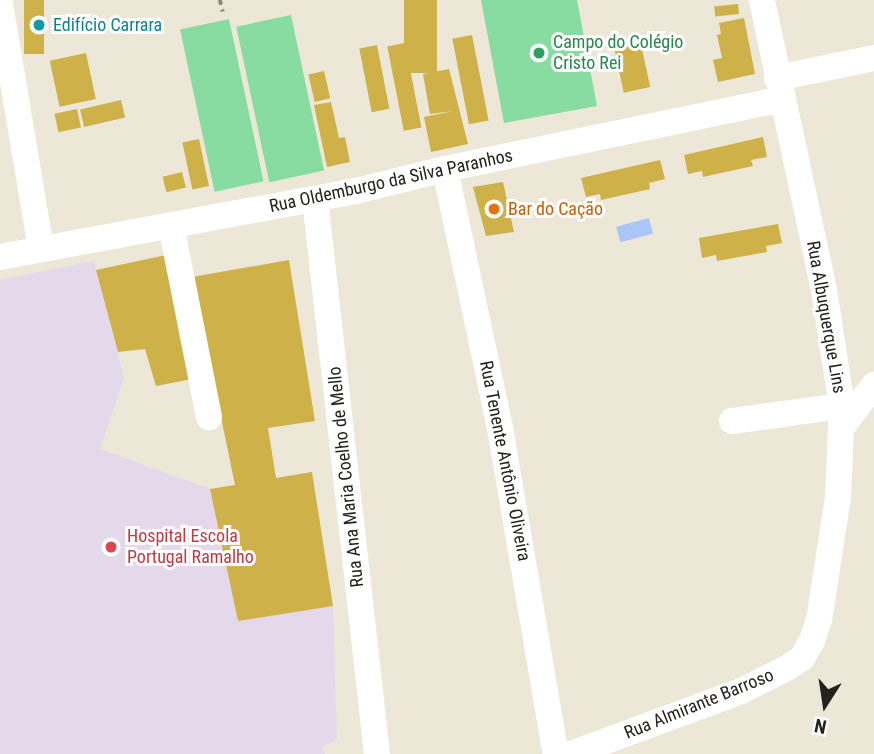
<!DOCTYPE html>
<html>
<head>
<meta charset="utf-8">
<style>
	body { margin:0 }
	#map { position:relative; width:874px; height:754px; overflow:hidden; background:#ece7d7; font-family:"Roboto Condensed",sans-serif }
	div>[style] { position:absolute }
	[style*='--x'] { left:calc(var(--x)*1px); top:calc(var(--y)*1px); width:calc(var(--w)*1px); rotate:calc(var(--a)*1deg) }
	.medical>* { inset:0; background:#e5d8eb }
	.green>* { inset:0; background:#89dca1; transform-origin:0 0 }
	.water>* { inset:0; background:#abc5f7; transform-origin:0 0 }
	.building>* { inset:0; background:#cfb149; transform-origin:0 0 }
	.path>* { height:3.5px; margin-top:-1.75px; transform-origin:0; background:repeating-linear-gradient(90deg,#8e8a7f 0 5px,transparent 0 10px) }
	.minor>* { height:26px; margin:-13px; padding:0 13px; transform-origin:13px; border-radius:13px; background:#fff }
	.dots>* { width:19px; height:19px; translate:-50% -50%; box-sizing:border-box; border:4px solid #fff; border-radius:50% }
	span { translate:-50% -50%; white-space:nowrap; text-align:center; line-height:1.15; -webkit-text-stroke:6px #fff; paint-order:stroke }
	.culture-label { font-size:18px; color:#0d838f }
	.left { translate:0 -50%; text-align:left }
	.leisure-label { font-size:18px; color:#27864d }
	.street-label { font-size:18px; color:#24221c }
	.food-label { font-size:18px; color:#c56008 }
	.health-label { font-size:18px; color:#be3a42 }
	.north { position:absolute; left:790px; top:670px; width:70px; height:70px; -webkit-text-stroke:5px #fff; paint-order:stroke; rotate:192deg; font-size:19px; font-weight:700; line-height:28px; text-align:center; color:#24221c }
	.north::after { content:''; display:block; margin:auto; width:24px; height:32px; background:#24221c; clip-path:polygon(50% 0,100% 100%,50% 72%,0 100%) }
</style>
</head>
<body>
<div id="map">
	<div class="medical">
		<i style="clip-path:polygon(94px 261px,124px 378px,100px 449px,210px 489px,238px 620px,333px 606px,337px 740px,322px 747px,325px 754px,0 754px,0 280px)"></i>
	</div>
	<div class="green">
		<i style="clip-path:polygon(481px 0,577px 0,597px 106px,504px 123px)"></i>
		<i style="left:291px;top:15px;width:159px;height:56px;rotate:78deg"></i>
		<i style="left:229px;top:19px;width:166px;height:50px;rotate:78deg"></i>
	</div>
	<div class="water">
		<i style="left:649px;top:218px;width:16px;height:34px;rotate:75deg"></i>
	</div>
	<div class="building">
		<i style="left:24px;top:0;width:20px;height:54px"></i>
		<i style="left:404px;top:0;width:33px;height:73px"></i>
		<i style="left:738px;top:4px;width:10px;height:24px;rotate:84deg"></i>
		<i style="clip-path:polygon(744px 18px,755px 74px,718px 82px,713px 60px,722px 58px,717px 35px,721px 34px,719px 23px)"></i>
		<i style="left:472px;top:35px;width:87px;height:20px;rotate:79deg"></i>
		<i style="left:405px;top:43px;width:86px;height:18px;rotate:79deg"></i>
		<i style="left:641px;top:44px;width:44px;height:27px;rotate:78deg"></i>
		<i style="left:377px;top:45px;width:65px;height:18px;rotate:79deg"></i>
		<i style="left:86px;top:53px;width:47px;height:37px;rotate:78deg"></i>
		<i style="clip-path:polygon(449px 69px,468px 144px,431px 152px,424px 117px,454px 111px,430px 114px,423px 74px)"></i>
		<i style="left:324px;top:71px;width:28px;height:16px;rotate:77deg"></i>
		<i style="left:121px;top:100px;width:18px;height:42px;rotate:77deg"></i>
		<i style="clip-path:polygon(331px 102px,339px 138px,345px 137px,350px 162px,327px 167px,314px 105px)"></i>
		<i style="left:77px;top:109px;width:19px;height:23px;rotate:78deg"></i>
		<i style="clip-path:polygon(763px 137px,767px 157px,751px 160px,753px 166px,703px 177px,702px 171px,688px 174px,684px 155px)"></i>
		<i style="left:199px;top:139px;width:48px;height:17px;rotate:78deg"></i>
		<i style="clip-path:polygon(660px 160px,665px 179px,649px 183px,650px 189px,601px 200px,600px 194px,586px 197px,581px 178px)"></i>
		<i style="left:182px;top:172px;width:16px;height:20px;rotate:76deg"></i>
		<i style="clip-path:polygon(503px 182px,514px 232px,486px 236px,473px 187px)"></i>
		<i style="clip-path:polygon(778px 224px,782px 243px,766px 246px,767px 252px,717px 261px,716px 255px,702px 258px,699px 238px)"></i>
		<i style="clip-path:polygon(171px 254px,197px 378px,156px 386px,145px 349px,118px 352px,96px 270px)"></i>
		<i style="clip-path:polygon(289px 260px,315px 421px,268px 428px,276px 478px,312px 472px,333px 606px,238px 621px,210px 489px,235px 485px,192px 277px)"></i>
	</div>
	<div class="path">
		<i style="--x:220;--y:0;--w:12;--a:76"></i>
	</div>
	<div class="minor">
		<i style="--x:0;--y:4;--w:248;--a:80.5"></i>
		<i style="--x:777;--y:78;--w:99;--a:-11.7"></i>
		<i style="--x:445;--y:169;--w:265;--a:78"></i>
		<i style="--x:500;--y:428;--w:331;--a:80.3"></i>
		<i style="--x:315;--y:199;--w:558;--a:83.63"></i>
		<i style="--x:171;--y:225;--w:196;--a:78.8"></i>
		<i style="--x:0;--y:257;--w:362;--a:-10.5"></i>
		<i style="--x:356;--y:191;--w:92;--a:-13.9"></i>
		<i style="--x:445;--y:169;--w:344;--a:-11.7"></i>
		<i style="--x:732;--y:421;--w:111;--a:-7.8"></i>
		<i style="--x:842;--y:427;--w:53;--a:-52.7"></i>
		<i style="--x:571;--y:754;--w:181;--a:-20.3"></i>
		<i style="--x:741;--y:691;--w:51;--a:-26.6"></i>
		<i style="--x:787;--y:668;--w:18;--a:-34"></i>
		<i style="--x:802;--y:658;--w:20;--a:-60"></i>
		<i style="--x:812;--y:641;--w:22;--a:-72"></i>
		<i style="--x:819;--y:620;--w:124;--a:-81.2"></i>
		<i style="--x:838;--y:497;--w:91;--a:-87.5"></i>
		<i style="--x:842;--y:406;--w:117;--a:-98.8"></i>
		<i style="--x:824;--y:290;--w:297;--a:-102.1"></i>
	</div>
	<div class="dots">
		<i style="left:39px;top:25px;background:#0f9aa8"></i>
		<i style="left:539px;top:53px;background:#2e9e5b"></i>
		<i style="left:494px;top:209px;background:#e8710a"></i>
		<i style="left:111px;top:547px;background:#e0444e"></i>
	</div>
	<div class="culture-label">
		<span class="left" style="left:53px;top:25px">Edifício Carrara</span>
	</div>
	<div class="leisure-label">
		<span class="left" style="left:553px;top:53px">Campo do Colégio<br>Cristo Rei</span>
	</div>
	<div class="street-label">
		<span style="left:391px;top:181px;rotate:-12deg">Rua Oldemburgo da Silva Paranhos</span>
		<span style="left:826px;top:317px;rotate:80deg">Rua Albuquerque Lins</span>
		<span style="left:505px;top:461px;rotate:79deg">Rua Tenente Antônio Oliveira</span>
		<span style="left:346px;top:477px;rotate:-96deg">Rua Ana Maria Coelho de Mello</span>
		<span style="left:699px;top:704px;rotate:-22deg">Rua Almirante Barroso</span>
	</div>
	<div class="food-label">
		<span class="left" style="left:508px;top:209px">Bar do Cação</span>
	</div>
	<div class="health-label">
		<span class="left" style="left:127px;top:547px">Hospital Escola<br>Portugal Ramalho</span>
	</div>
	<div class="north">N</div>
</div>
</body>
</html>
